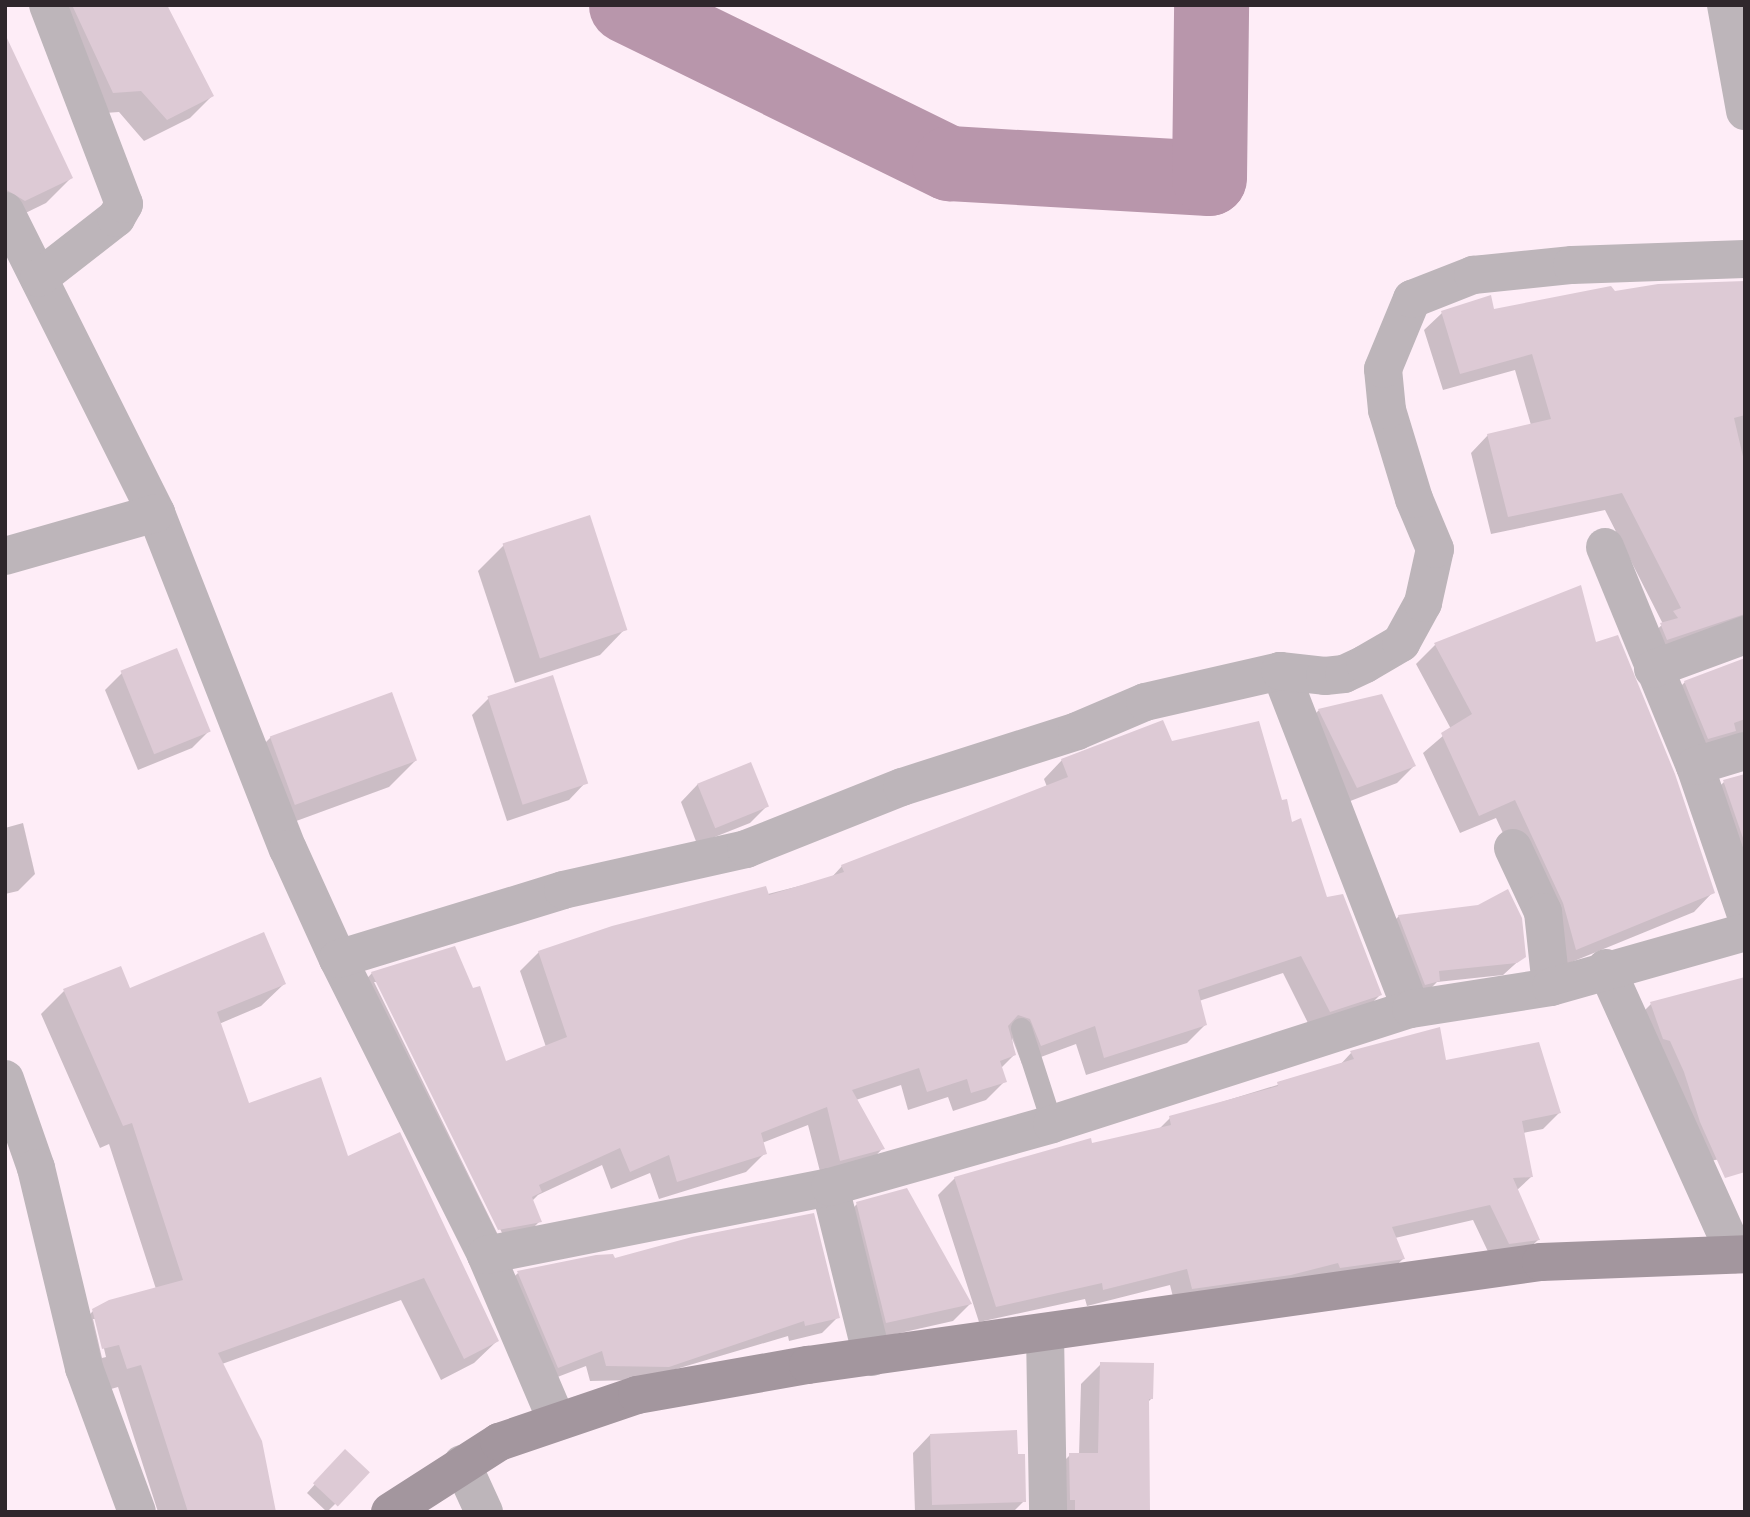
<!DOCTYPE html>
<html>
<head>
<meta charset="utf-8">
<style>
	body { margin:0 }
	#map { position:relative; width:1750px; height:1517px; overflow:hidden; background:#feedf7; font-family:"Open Sans",sans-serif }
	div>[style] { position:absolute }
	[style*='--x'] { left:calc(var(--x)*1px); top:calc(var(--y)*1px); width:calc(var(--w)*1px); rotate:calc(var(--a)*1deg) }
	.shadow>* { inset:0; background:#0003 }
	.river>* { height:75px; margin:-37.5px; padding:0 37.5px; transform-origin:37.5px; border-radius:37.5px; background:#b896ab }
	.building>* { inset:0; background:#ddcad5; transform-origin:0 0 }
	.lane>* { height:21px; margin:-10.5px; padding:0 10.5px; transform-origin:10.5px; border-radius:10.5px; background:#bdb5ba }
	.street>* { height:38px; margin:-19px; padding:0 19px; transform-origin:19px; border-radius:19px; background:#bdb5ba }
	.secondary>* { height:38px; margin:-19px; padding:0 19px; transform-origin:19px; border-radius:19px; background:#a3969e }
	span { translate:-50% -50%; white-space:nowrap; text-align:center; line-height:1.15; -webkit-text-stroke:7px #feedf7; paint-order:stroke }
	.frame { position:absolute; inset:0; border:7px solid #2f272c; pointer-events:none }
</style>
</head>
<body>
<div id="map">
	<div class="shadow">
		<i style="clip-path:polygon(66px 5px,172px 5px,167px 8px,212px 96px,190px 118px,144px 141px,119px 112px,91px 114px)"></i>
		<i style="clip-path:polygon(5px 74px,71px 178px,46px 203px,5px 223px)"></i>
		<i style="clip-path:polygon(1745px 282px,1745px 642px,1649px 657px,1643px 642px,1663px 624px,1605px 510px,1491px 534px,1471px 453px,1488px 435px,1531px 425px,1515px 370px,1443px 390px,1424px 330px,1442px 313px,1493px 311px,1615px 293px)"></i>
		<i style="clip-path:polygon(504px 545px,625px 629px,600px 655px,515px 683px,478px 571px)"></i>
		<i style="clip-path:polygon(1580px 587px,1595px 644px,1713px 892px,1694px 912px,1557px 968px,1544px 922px,1496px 818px,1460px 833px,1423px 753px,1451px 729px,1416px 664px,1435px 645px)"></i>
		<i style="clip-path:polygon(1745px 660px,1745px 758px,1690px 756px,1667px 700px,1685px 682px)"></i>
		<i style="clip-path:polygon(122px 673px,209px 731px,192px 748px,138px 770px,105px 690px)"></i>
		<i style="clip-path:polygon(489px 698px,586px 782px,569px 800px,507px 821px,472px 715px)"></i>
		<i style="clip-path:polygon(1319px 710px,1414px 766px,1397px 783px,1340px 805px,1302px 727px)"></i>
		<i style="clip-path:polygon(271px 737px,415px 761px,389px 787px,269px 831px,245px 763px)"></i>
		<i style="clip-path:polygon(evenodd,1171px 743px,1281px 803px,1326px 899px,1380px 995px,1362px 1013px,1311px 1029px,1283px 973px,1199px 1001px,1205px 1025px,1187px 1043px,1086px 1075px,1076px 1044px,1022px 1064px,1012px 1038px,1014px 1055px,1001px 1068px,1005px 1081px,986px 1100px,953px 1111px,948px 1097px,908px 1110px,901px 1085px,856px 1100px,883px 1148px,865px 1167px,822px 1179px,808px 1125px,762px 1143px,765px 1153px,746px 1172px,659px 1199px,650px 1173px,611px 1189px,602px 1165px,538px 1195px,532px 1201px,540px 1221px,521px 1240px,479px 1248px,354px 992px,372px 973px,505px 1063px,546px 1047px,520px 971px,539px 952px,831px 878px,842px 866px,1047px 787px,1044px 779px,1062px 760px,1171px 743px,374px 982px,378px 982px,504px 1237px,500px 1239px,374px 982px)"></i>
		<i style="clip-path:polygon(1745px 774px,1745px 904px,1706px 799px,1724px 782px)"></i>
		<i style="clip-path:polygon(698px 784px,767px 806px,750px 823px,697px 844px,681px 802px)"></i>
		<i style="clip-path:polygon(23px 823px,35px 874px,18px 891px,5px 894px,5px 828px)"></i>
		<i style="clip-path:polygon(1399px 916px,1524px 956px,1503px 975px,1437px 982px,1426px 993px,1387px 928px)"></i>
		<i style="clip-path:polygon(evenodd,120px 968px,129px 990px,284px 984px,261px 1006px,219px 1024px,248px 1105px,347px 1159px,497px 1341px,474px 1363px,441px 1380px,401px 1300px,222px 1364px,269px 1512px,158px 1512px,118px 1387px,104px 1391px,71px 1334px,93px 1311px,156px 1289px,109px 1144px,100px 1148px,41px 1014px,64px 991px,120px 968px,93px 1319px,97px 1319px,106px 1357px,102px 1358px,93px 1319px)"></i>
		<i style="clip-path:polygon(1651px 1004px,1745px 1155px,1697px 1163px,1637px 1018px)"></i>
		<i style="clip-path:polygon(1351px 1053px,1444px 1062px,1559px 1113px,1543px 1129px,1523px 1133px,1531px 1177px,1516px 1191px,1538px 1240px,1521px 1256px,1492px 1260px,1473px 1220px,1395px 1238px,1403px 1259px,1386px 1275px,1175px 1305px,1170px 1285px,1087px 1306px,1085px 1299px,979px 1322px,938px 1195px,955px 1178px,1158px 1130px,1170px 1118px,1339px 1066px)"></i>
		<i style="clip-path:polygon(857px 1204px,970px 1304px,953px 1321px,869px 1340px,840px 1221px)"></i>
		<i style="clip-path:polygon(597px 1257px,613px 1260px,838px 1317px,822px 1333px,789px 1341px,788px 1336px,639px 1380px,590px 1381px,586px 1366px,542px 1383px,501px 1289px,518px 1273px)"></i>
		<i style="clip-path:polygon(1101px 1364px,1152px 1398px,1147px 1403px,1148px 1512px,1050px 1512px,1050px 1475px,1070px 1455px,1079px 1455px,1081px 1384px)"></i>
		<i style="clip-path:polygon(930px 1435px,1016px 1456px,1024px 1501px,1013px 1512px,915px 1512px,913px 1453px)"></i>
		<i style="clip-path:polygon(337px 1460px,367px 1472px,327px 1512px,307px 1493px)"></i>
	</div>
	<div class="river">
		<i style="--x:626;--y:5;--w:360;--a:26.1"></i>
		<i style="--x:949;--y:163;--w:260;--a:3.3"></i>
		<i style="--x:1209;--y:178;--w:173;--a:-89.3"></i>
	</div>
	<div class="building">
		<i style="clip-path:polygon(72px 5px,167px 5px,214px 96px,167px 120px,141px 91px,113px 93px)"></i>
		<i style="clip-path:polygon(5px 34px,73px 178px,25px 201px,5px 189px)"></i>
		<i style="clip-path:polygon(1745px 281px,1745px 415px,1734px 418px,1745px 465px,1745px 614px,1667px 640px,1660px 623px,1678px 618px,1673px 611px,1681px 608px,1622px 493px,1508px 517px,1487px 434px,1551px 419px,1532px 354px,1460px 374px,1441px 311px,1491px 295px,1494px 309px,1611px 286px,1615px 291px,1658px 284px)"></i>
		<i style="left:590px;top:515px;width:121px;height:92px;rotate:72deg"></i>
		<i style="clip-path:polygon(1581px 585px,1596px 642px,1618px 635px,1675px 774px,1715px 893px,1576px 950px,1563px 903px,1515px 800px,1479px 816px,1441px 733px,1472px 714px,1434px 643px)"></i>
		<i style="left:177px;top:648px;width:90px;height:61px;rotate:68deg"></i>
		<i style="clip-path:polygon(1745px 658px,1745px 719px,1734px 723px,1736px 731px,1708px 739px,1684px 681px)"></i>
		<i style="left:553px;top:675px;width:114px;height:69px;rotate:72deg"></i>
		<i style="left:392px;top:692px;width:73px;height:130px;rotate:70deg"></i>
		<i style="clip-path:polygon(1382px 694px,1416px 766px,1357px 788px,1318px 709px)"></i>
		<i style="clip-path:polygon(1163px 720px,1172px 741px,1259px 721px,1282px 800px,1287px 799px,1292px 822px,1301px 818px,1327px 897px,1343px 894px,1382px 995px,1330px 1012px,1301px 956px,1198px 990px,1207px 1025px,1104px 1058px,1095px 1026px,1041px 1046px,1030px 1019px,1018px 1015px,1008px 1026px,1016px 1055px,1000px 1061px,1007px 1082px,971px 1093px,967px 1079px,927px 1092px,919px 1068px,852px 1090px,885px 1149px,840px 1161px,827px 1107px,761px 1133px,767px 1154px,677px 1182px,669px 1155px,630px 1172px,620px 1148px,539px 1185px,542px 1192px,532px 1197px,542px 1222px,498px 1230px,371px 972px,455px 946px,473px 988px,480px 986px,506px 1061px,567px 1037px,538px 951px,612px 926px,766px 886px,769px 895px,844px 872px,841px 865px,1068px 777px,1061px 759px)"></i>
		<i style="left:751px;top:762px;width:48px;height:58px;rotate:68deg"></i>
		<i style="clip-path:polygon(1745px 774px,1745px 844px,1723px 780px)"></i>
		<i style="clip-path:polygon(1508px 889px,1522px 918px,1526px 957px,1517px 963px,1439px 971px,1440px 981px,1425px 985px,1398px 915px,1478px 905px)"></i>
		<i style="clip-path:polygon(264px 932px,286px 984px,217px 1012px,249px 1103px,321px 1077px,348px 1156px,400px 1132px,499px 1341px,464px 1359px,424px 1278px,218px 1353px,262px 1441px,276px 1512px,188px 1512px,141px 1365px,127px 1369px,119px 1345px,102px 1349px,92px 1309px,109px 1300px,183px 1280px,132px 1123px,123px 1126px,63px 989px,121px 966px,130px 988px)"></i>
		<i style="clip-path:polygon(1745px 977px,1745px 1172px,1725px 1178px,1700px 1122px,1684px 1072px,1670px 1041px,1663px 1039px,1650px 1002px)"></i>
		<i style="clip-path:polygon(1440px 1027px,1446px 1060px,1539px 1042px,1561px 1113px,1522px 1121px,1533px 1177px,1513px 1178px,1540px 1240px,1509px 1244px,1490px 1205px,1392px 1227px,1405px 1259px,1340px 1268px,1338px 1263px,1291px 1275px,1192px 1289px,1187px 1269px,1103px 1290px,1102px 1283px,996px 1307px,954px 1177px,1091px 1138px,1092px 1143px,1171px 1125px,1169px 1116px,1278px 1086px,1277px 1082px,1354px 1059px,1350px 1051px)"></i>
		<i style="clip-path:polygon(907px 1188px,972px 1304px,886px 1323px,856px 1202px)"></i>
		<i style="clip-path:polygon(814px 1213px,840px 1318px,805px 1326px,804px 1321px,669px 1367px,606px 1366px,602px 1351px,558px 1368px,517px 1271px,596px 1255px,613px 1254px,615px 1258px,692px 1237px)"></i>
		<i style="clip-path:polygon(1100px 1362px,1154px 1363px,1153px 1399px,1149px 1399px,1150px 1512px,1075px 1512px,1075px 1500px,1070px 1500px,1069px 1453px,1098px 1453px)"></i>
		<i style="clip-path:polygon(1017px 1430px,1018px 1454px,1025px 1454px,1026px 1502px,932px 1505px,930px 1434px)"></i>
		<i style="left:345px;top:1449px;width:34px;height:47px;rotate:43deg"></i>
	</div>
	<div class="lane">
		<i style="--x:1021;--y:1028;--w:101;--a:72.1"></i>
	</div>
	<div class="street">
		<i style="--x:1726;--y:5;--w:108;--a:79.8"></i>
		<i style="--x:5;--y:211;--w:338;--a:63.4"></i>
		<i style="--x:156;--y:513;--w:361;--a:68.6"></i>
		<i style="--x:288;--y:849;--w:121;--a:65.6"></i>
		<i style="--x:338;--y:959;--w:331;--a:63.4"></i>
		<i style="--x:486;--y:1255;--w:178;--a:66.9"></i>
		<i style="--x:39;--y:278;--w:98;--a:-37.9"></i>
		<i style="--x:116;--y:218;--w:16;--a:-60"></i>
		<i style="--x:124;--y:204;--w:213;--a:-110.9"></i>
		<i style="--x:1605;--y:547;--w:237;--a:67.7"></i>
		<i style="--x:1695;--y:766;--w:154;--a:71.1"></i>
		<i style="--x:5;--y:556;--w:157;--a:-15.9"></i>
		<i style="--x:1653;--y:669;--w:98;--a:-20.3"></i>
		<i style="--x:1280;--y:671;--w:362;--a:68.8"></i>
		<i style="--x:1695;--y:766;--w:52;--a:-16.7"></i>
		<i style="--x:1513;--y:848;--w:71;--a:64.9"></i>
		<i style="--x:1543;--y:912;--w:75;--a:83.9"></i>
		<i style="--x:338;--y:959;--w:235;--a:-17"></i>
		<i style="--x:563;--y:890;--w:188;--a:-12.6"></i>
		<i style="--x:746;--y:849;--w:168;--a:-21.7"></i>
		<i style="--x:902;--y:787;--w:184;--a:-17.7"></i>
		<i style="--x:1077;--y:731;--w:74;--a:-23.1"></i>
		<i style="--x:1145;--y:702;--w:139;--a:-12.9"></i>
		<i style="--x:1280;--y:671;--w:45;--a:6.3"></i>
		<i style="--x:1325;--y:676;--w:19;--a:-6"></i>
		<i style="--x:1344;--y:674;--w:23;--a:-25"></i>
		<i style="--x:1365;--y:664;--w:42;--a:-30.3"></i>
		<i style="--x:1401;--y:643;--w:46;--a:-61.2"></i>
		<i style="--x:1423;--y:603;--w:55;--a:-77.5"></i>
		<i style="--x:1435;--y:549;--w:54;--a:-112.8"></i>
		<i style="--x:1414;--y:499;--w:93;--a:-106.9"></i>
		<i style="--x:1387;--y:410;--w:41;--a:-95.6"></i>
		<i style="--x:1383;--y:369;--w:76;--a:-67.5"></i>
		<i style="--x:1412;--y:299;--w:66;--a:-21.5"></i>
		<i style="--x:1473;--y:275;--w:100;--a:-5.8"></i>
		<i style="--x:1572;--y:265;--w:173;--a:-2"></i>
		<i style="--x:1606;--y:968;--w:314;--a:65.7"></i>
		<i style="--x:5;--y:1079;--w:94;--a:70.8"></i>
		<i style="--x:36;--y:1168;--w:206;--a:76.5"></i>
		<i style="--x:84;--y:1368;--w:153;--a:69.8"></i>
		<i style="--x:830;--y:1187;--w:175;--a:76.1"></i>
		<i style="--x:486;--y:1255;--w:351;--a:-11.2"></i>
		<i style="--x:830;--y:1187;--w:231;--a:-15.8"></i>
		<i style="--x:1052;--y:1124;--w:377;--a:-17.8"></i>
		<i style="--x:1411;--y:1009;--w:142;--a:-8.9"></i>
		<i style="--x:1551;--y:987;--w:202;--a:-15.8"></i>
		<i style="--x:1045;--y:1334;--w:178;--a:89"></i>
		<i style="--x:462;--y:1464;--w:53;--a:65.4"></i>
	</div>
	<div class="secondary">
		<i style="--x:390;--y:1512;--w:130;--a:-32.7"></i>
		<i style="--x:499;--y:1442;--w:146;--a:-18.8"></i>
		<i style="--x:637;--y:1395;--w:174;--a:-10"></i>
		<i style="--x:808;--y:1365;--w:740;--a:-8"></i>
		<i style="--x:1541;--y:1262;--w:204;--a:-2.2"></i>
	</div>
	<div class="frame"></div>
</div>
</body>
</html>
